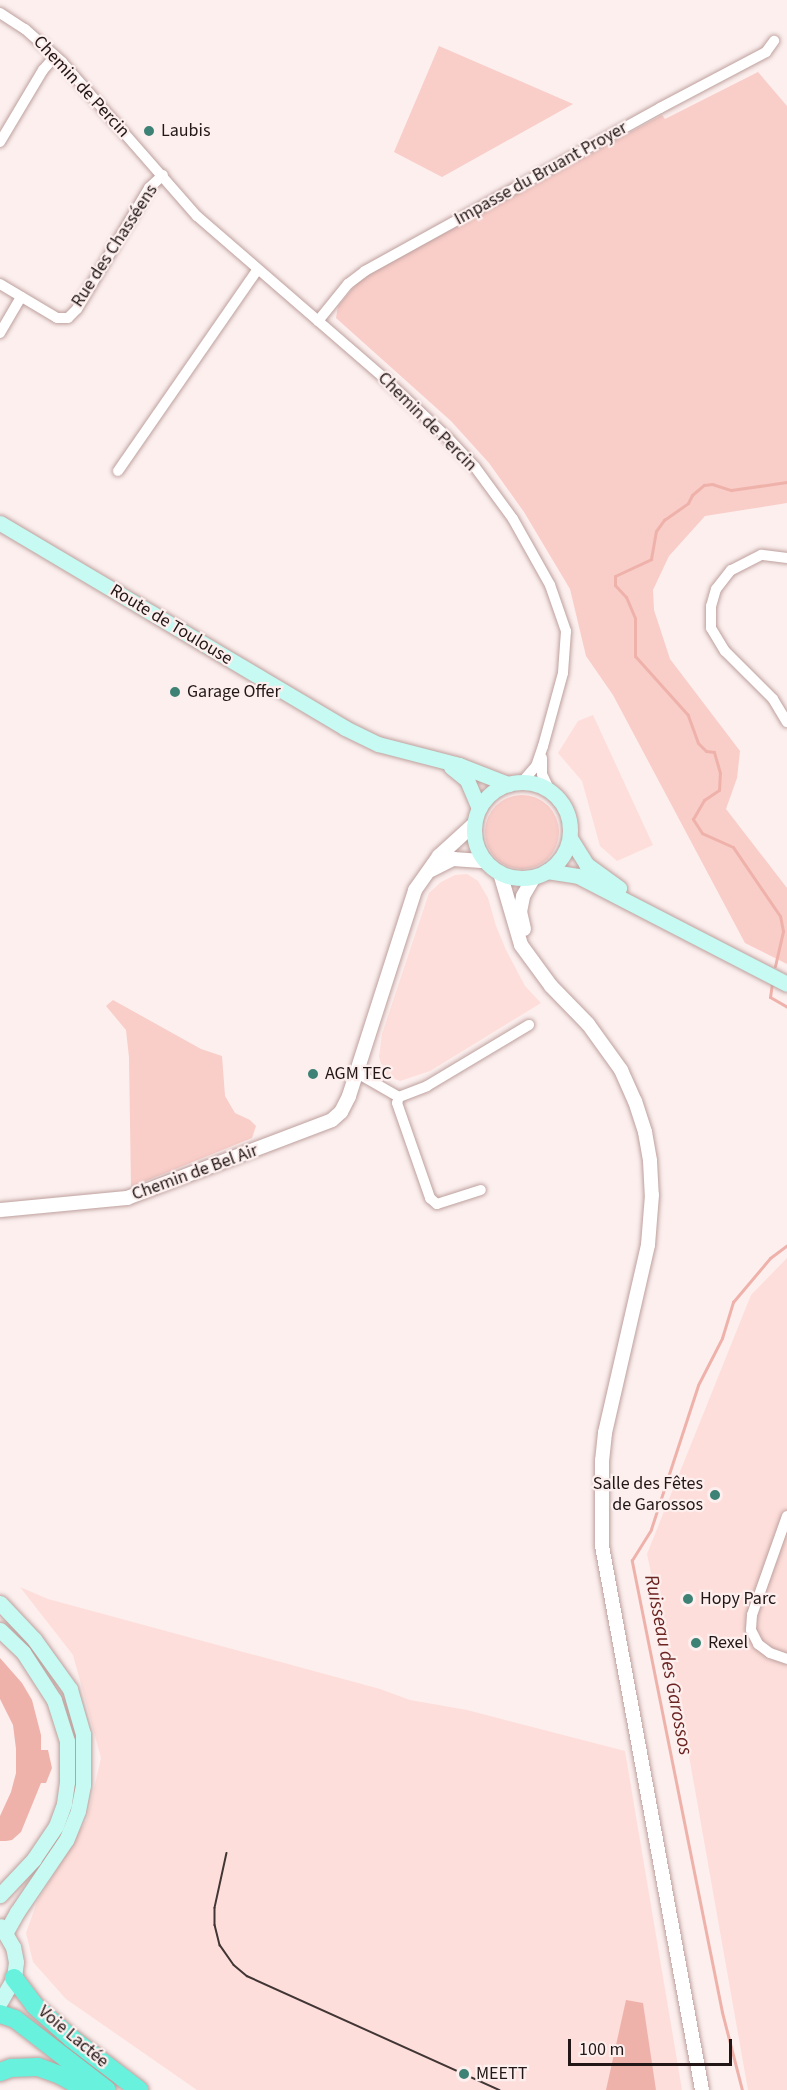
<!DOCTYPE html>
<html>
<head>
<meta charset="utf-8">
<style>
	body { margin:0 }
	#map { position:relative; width:787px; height:2090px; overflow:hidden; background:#fcefee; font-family:"Source Sans 3",sans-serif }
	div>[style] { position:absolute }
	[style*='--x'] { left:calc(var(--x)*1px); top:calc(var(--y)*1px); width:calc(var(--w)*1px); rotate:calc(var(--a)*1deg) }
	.built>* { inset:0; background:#fededa }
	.green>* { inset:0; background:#f9cdc8 }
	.round { border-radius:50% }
	.water>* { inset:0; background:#efb2ab }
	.stream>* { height:3px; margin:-1.5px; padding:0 1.5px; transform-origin:1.5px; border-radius:1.5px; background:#efb2ab }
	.roads { filter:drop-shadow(0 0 2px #bda09d) drop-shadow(0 0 2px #bda09d) }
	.minor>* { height:10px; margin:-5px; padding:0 5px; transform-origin:5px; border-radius:5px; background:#fff }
	.tertiary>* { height:14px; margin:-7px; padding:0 7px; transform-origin:7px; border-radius:7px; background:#fff }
	.secondary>* { height:15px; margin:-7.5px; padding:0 7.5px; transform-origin:7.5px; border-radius:7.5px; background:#c6faf2 }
	.secondary>.ring { margin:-7.5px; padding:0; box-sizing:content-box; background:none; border:15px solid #c6faf2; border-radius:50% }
	.trunk>* { height:18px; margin:-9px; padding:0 9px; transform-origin:9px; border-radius:9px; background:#68f2de }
	.tram>* { height:1.5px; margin:-0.75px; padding:0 0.75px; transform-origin:0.75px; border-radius:0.75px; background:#413635 }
	.dots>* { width:16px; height:16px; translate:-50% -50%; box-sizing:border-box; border:3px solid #fcefee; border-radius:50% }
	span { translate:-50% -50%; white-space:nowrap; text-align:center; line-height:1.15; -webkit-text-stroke:4.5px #fcefee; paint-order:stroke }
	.street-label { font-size:18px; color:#221716 }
	.poi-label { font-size:18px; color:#221716 }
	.left { translate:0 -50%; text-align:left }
	.right { translate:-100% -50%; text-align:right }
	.water-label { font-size:20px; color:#6b2320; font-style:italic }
	.scale { position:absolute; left:568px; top:2039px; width:164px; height:27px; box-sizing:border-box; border:3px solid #221716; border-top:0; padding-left:8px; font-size:18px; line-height:21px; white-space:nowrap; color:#221716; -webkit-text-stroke:4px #fcefee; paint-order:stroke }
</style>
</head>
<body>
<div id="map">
	<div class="built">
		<i style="clip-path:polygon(593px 715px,653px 845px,617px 861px,600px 846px,582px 781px,558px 753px,578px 721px)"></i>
		<i style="clip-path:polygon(467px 874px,478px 881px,488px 898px,496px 926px,506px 950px,525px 986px,541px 1003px,430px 1071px,400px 1081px,384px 1074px,379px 1057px,382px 1034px,429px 893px,441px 882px,455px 875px)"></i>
		<i style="clip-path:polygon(787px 1258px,787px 2090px,748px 2090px,683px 1722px,647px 1554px,751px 1295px)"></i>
		<i style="clip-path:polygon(20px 1587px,48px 1599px,380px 1689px,410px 1700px,467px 1710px,625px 1751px,682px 2090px,197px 2090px,66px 1999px,33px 1962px,26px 1933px,37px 1902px,87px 1819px,101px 1758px,73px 1655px)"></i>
	</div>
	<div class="green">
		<i style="clip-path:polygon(439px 46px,573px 104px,442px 177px,394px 152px)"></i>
		<i style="clip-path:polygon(758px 72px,787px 106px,787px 503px,705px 516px,669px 556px,653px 590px,654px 610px,670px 659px,740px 751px,737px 778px,726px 809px,787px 888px,787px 964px,745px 943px,613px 695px,586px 656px,570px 589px,524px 512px,489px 463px,451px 421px,336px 318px,338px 306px,358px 282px,375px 271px,662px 115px,665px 119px)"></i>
		<i class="round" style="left:485px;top:795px;width:74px;height:74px"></i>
		<i style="clip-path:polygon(113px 1000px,201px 1049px,222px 1056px,225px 1096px,235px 1113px,250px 1120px,256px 1126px,252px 1138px,131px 1187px,129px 1057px,126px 1030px,106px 1006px)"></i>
	</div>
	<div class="water">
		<i style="clip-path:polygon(0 1658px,22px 1683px,32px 1700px,41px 1735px,41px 1750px,48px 1750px,52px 1768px,46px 1783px,41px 1783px,21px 1832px,12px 1840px,6px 1841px,0 1841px,0 1816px,11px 1792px,16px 1773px,16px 1749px,13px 1725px,0 1699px)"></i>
		<i style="clip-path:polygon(626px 2000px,643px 2003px,656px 2090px,606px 2090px)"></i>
	</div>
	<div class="stream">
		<i style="--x:775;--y:966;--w:36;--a:-77"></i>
		<i style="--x:783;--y:931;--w:15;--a:-101"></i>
		<i style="--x:780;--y:916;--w:83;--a:-124.3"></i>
		<i style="--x:733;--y:847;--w:34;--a:-156"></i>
		<i style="--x:702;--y:833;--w:17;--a:-123"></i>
		<i style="--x:693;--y:819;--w:22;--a:-60"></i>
		<i style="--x:704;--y:800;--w:18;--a:-34"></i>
		<i style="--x:719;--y:790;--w:17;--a:-87"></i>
		<i style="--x:720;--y:773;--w:22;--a:-106"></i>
		<i style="--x:714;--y:752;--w:8;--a:-173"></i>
		<i style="--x:706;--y:751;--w:11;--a:-135"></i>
		<i style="--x:698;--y:743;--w:30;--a:-110"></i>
		<i style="--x:688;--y:715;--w:79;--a:-131.9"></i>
		<i style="--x:635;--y:656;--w:38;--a:-90"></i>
		<i style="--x:635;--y:618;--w:23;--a:-113"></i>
		<i style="--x:626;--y:597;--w:16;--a:-133"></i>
		<i style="--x:615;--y:585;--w:9;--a:-90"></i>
		<i style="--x:615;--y:576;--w:40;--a:-25"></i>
		<i style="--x:651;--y:559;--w:28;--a:-80"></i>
		<i style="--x:656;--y:531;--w:14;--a:-54"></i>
		<i style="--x:664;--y:520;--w:29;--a:-35"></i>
		<i style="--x:688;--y:503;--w:9;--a:-63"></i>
		<i style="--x:692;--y:495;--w:16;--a:-40"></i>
		<i style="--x:704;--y:485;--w:8;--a:-7"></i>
		<i style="--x:712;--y:484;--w:20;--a:18"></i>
		<i style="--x:731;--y:490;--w:57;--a:-8.1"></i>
		<i style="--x:772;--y:983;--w:14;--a:98"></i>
		<i style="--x:770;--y:997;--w:20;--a:30"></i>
		<i style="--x:742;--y:2090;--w:81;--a:-104.4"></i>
		<i style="--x:722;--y:2012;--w:461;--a:-101.3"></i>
		<i style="--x:632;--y:1560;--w:36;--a:-58"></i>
		<i style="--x:651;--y:1529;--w:151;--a:-71.9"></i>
		<i style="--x:698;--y:1385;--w:53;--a:-62.9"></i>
		<i style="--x:722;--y:1338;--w:38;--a:-73"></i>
		<i style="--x:733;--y:1302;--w:57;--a:-49.9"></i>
		<i style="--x:770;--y:1258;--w:21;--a:-37"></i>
	</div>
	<div class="roads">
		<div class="minor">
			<i style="--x:0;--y:13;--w:30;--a:33"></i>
			<i style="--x:25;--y:29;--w:50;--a:41.7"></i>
			<i style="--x:62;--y:62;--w:205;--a:48.8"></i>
			<i style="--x:197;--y:216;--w:249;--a:40.9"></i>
			<i style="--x:385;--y:379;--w:85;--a:43.1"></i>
			<i style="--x:447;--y:437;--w:41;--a:47"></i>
			<i style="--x:475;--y:467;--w:64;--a:53.8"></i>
			<i style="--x:513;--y:519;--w:76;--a:60.7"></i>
			<i style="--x:550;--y:585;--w:49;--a:70.8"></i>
			<i style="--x:566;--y:631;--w:42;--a:94.1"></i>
			<i style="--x:563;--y:673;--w:76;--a:105.3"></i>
			<i style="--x:543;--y:746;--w:21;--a:109"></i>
			<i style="--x:536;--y:766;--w:21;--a:131"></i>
			<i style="--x:0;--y:142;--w:84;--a:-59.2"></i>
			<i style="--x:43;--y:70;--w:18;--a:-49"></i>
			<i style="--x:0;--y:284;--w:66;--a:30.8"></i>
			<i style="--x:57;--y:318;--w:11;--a:0"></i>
			<i style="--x:68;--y:318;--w:13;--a:-45"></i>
			<i style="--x:77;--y:309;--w:141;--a:-59.2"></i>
			<i style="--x:149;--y:188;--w:19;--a:-43"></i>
			<i style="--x:318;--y:321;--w:48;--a:-51"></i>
			<i style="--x:348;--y:284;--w:21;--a:-37"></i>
			<i style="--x:365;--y:271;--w:337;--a:-28.9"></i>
			<i style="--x:660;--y:108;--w:120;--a:-27.8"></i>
			<i style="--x:766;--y:52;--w:14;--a:-54"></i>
			<i style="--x:0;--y:333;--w:42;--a:-59.7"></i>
			<i style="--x:118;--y:471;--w:244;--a:-55.3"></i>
			<i style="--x:787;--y:558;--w:26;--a:-173"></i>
			<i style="--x:761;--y:555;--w:34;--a:153"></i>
			<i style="--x:731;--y:570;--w:24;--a:128"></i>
			<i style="--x:716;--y:589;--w:18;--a:106"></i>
			<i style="--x:711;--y:606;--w:22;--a:90"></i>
			<i style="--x:711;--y:628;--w:27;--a:59"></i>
			<i style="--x:725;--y:651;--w:68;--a:45"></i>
			<i style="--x:773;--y:699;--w:27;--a:59"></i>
			<i style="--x:542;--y:758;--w:16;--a:90"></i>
			<i style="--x:542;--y:774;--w:19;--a:65"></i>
			<i style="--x:357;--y:1073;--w:48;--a:29.7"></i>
			<i style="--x:399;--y:1097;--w:30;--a:-21"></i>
			<i style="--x:427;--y:1086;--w:119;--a:-30.9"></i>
			<i style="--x:399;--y:1097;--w:6;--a:108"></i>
			<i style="--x:397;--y:1103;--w:101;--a:70.8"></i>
			<i style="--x:430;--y:1198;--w:9;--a:41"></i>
			<i style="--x:437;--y:1204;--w:46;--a:-17.7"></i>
			<i style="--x:787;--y:1516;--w:105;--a:109.5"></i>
			<i style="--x:752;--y:1615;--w:15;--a:94"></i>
			<i style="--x:751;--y:1630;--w:16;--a:63"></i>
			<i style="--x:758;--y:1644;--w:15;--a:37"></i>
			<i style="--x:770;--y:1653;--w:18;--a:19"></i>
		</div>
		<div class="tertiary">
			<i style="--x:431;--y:870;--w:25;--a:-27"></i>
			<i style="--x:453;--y:859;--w:32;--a:4"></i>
			<i style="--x:500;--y:873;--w:75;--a:73.7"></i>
			<i style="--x:521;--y:945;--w:51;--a:53.8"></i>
			<i style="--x:551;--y:986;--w:53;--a:45.8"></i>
			<i style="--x:588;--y:1024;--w:57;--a:54.3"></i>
			<i style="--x:621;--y:1070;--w:34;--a:66"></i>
			<i style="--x:635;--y:1101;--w:33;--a:72"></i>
			<i style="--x:645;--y:1132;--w:29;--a:80"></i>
			<i style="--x:650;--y:1161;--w:34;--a:87"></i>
			<i style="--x:652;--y:1195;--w:50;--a:94.6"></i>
			<i style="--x:648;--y:1245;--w:193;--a:102.9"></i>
			<i style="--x:605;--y:1433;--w:27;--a:96"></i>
			<i style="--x:602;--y:1460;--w:86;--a:90"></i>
			<i style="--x:602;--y:1546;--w:553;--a:79.58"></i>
			<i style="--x:524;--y:929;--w:17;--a:-103"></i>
			<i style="--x:520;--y:912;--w:16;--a:-79"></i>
			<i style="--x:523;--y:896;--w:22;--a:-60"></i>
			<i style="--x:0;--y:1210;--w:128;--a:-5.4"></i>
			<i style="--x:127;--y:1198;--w:219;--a:-20.8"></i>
			<i style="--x:332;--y:1120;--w:12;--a:-42"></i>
			<i style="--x:341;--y:1112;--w:18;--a:-63"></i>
			<i style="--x:349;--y:1096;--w:216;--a:-72.2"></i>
			<i style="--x:415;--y:890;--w:42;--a:-54.8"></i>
			<i style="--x:439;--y:856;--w:47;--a:-42.4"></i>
		</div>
		<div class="secondary">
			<i style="--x:0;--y:523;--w:401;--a:30.7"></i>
			<i style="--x:345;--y:728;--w:37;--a:26"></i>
			<i style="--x:378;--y:744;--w:84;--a:14.5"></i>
			<i style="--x:459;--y:765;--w:53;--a:21.2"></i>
			<i style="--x:451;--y:767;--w:21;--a:39"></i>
			<i style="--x:467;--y:780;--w:30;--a:67"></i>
			<i class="ring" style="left:474px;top:782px;width:81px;height:81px"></i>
			<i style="--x:570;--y:838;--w:31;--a:58"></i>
			<i style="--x:586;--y:864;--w:41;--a:36"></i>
			<i style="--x:547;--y:871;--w:31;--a:9"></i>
			<i style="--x:578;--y:876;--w:235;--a:27.3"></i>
			<i style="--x:0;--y:1603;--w:50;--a:46.6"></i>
			<i style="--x:34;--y:1639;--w:62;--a:54.2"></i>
			<i style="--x:70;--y:1689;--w:47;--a:73.9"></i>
			<i style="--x:83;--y:1734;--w:51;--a:90"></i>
			<i style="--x:83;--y:1785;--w:26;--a:101"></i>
			<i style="--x:78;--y:1811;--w:31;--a:112"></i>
			<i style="--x:66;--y:1840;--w:87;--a:124.2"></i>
			<i style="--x:17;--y:1912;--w:23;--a:119"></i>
			<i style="--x:0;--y:1630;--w:32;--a:44"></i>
			<i style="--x:23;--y:1652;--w:57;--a:57.1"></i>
			<i style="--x:54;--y:1700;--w:43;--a:72.4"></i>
			<i style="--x:67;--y:1741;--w:41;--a:90"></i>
			<i style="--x:67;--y:1782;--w:22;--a:98"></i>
			<i style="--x:64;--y:1804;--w:23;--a:110"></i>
			<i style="--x:56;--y:1826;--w:40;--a:124"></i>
			<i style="--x:34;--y:1859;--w:50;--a:133.4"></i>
			<i style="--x:0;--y:2002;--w:28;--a:-60"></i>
			<i style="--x:14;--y:1978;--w:16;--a:-83"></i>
			<i style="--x:16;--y:1962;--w:15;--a:-101"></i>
			<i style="--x:13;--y:1947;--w:24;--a:-120"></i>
		</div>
		<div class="trunk">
			<i style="--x:14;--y:1978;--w:35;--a:53"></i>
			<i style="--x:35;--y:2006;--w:48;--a:41.6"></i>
			<i style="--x:71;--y:2038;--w:86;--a:37.4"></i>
			<i style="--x:0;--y:2014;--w:16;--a:18"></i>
			<i style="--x:15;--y:2019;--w:116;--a:37.7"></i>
			<i style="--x:0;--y:2072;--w:12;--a:-20"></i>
			<i style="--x:11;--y:2068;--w:27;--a:-2"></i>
			<i style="--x:38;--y:2067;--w:23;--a:20"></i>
			<i style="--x:60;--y:2075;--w:30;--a:30"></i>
		</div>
	</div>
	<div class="tram">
		<i style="--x:227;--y:1853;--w:56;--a:102.3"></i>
		<i style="--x:215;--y:1908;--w:17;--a:90"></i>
		<i style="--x:215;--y:1925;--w:21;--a:76"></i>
		<i style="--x:220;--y:1945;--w:24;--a:55"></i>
		<i style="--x:234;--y:1965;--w:17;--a:40"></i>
		<i style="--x:247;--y:1976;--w:277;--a:24.3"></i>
	</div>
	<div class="dots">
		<i style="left:149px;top:131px;background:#3e8276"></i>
		<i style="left:175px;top:692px;background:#3e8276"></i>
		<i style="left:313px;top:1074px;background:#3e8276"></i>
		<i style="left:715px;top:1495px;background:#3e8276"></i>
		<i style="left:688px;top:1599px;background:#3e8276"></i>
		<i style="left:696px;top:1643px;background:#3e8276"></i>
		<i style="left:464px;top:2074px;background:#3e8276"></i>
	</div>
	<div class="street-label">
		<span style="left:81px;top:87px;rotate:47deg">Chemin de Percin</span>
		<span style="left:541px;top:174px;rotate:-29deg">Impasse du Bruant Proyer</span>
		<span style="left:115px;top:246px;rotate:-57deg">Rue des Chasséens</span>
		<span style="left:427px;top:422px;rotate:45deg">Chemin de Percin</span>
		<span style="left:171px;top:625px;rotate:31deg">Route de Toulouse</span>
		<span style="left:195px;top:1173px;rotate:-20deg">Chemin de Bel Air</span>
		<span style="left:73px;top:2037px;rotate:40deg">Voie Lactée</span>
	</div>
	<div class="poi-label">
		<span class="left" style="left:161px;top:131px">Laubis</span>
		<span class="left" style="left:187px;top:692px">Garage Offer</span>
		<span class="left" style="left:325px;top:1074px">AGM TEC</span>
		<span class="right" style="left:703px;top:1495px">Salle des Fêtes<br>de Garossos</span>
		<span class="left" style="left:700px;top:1599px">Hopy Parc</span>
		<span class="left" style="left:708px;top:1643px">Rexel</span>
		<span class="left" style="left:476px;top:2074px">MEETT</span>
	</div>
	<div class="water-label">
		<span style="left:668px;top:1665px;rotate:79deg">Ruisseau des Garossos</span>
	</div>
	<div class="scale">100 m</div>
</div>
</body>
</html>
